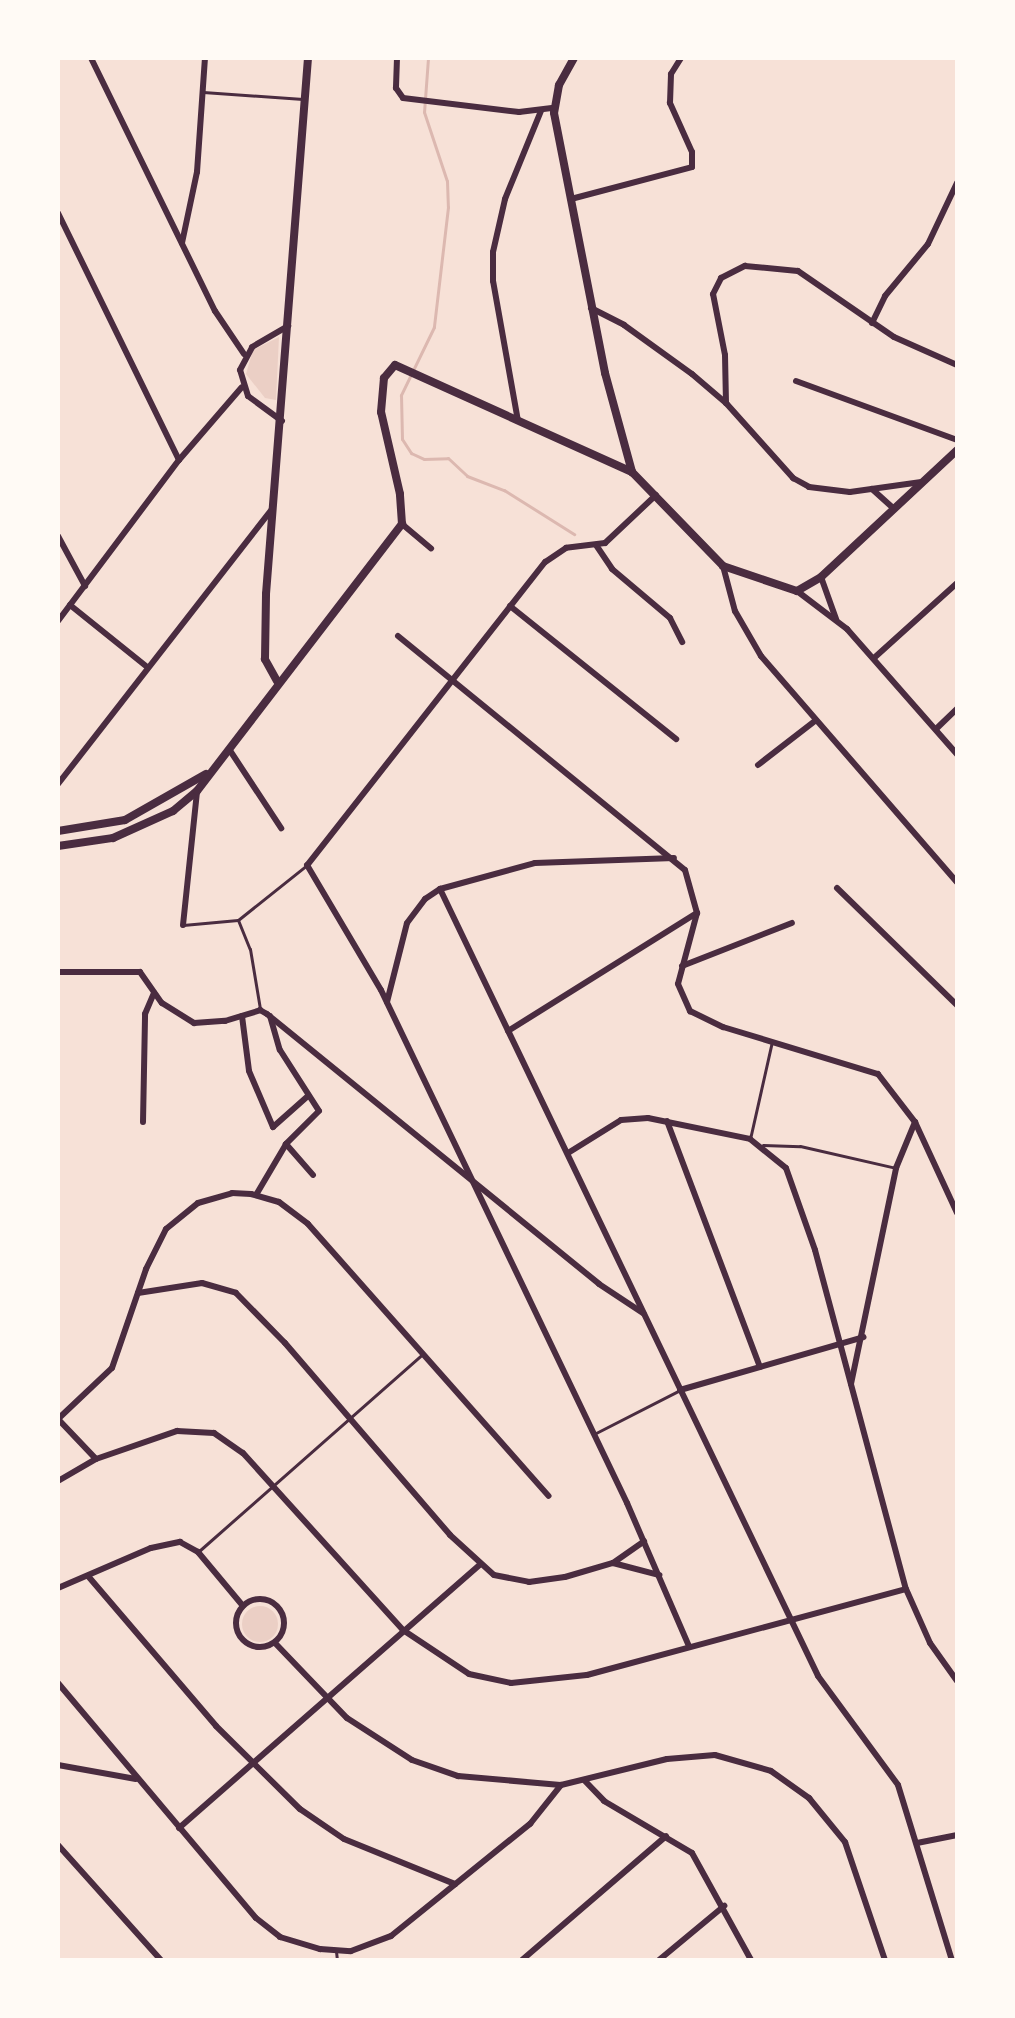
<!DOCTYPE html>
<html>
<head>
<meta charset="utf-8">
<style>
	body { margin:0 }
	#map { position:relative; width:1015px; height:2018px; overflow:hidden; background:#f7e1d7; font-family:"Noto Serif",serif }
	div>[style] { position:absolute }
	[style*='--x'] { left:calc(var(--x)*1px); top:calc(var(--y)*1px); width:calc(var(--w)*1px); rotate:calc(var(--a)*1deg) }
	.green>* { inset:0; background:#ebcfc5 }
	.round { border-radius:50% }
	.stream>* { height:3px; margin:-1.5px; padding:0 1.5px; transform-origin:1.5px; border-radius:1.5px; background:#dcb8b0 }
	.service>* { height:3px; margin:-1.5px; padding:0 1.5px; transform-origin:1.5px; border-radius:1.5px; background:#4a2c40 }
	.minor>* { height:6px; margin:-3px; padding:0 3px; transform-origin:3px; border-radius:3px; background:#4a2c40 }
	.minor>.ring { margin:-3px; padding:0; box-sizing:content-box; background:none; border:6px solid #4a2c40; border-radius:50% }
	.tertiary>* { height:8px; margin:-4px; padding:0 4px; transform-origin:4px; border-radius:4px; background:#4a2c40 }
	span { translate:-50% -50%; white-space:nowrap; text-align:center; line-height:1.15; -webkit-text-stroke:6px #fffaf5; paint-order:stroke }
	.frame { position:absolute; inset:0; border:60px solid #fffaf5; pointer-events:none }
</style>
</head>
<body>
<div id="map">
	<div class="green">
		<i style="clip-path:polygon(279px 337px,276px 400px,265px 398px,246px 374px,253px 350px)"></i>
		<i class="round" style="left:242px;top:1606px;width:36px;height:36px"></i>
	</div>
	<div class="stream">
		<i style="--x:428;--y:58;--w:54;--a:94.2"></i>
		<i style="--x:424;--y:112;--w:73;--a:71.6"></i>
		<i style="--x:447;--y:181;--w:26;--a:88"></i>
		<i style="--x:448;--y:207;--w:121;--a:96.7"></i>
		<i style="--x:434;--y:327;--w:76;--a:115.9"></i>
		<i style="--x:401;--y:395;--w:44;--a:88.7"></i>
		<i style="--x:402;--y:439;--w:17;--a:57"></i>
		<i style="--x:411;--y:453;--w:14;--a:25"></i>
		<i style="--x:424;--y:459;--w:24;--a:-2"></i>
		<i style="--x:448;--y:458;--w:26;--a:43"></i>
		<i style="--x:467;--y:476;--w:40;--a:21"></i>
		<i style="--x:504;--y:490;--w:83;--a:32.2"></i>
	</div>
	<div class="service">
		<i style="--x:203;--y:92;--w:100;--a:4"></i>
		<i style="--x:238;--y:920;--w:88;--a:-38.6"></i>
		<i style="--x:183;--y:925;--w:55;--a:-5.2"></i>
		<i style="--x:238;--y:920;--w:31;--a:68"></i>
		<i style="--x:250;--y:949;--w:61;--a:80.5"></i>
		<i style="--x:750;--y:1139;--w:100;--a:-77.3"></i>
		<i style="--x:763;--y:1145;--w:37;--a:2"></i>
		<i style="--x:800;--y:1146;--w:98;--a:12.9"></i>
		<i style="--x:594;--y:1434;--w:97;--a:-27.1"></i>
		<i style="--x:199;--y:1551;--w:296;--a:-41.4"></i>
		<i style="--x:336;--y:1951;--w:9;--a:84"></i>
	</div>
	<div class="minor">
		<i style="--x:91;--y:58;--w:282;--a:63.9"></i>
		<i style="--x:215;--y:311;--w:52;--a:56"></i>
		<i style="--x:397;--y:58;--w:30;--a:92"></i>
		<i style="--x:396;--y:88;--w:12;--a:55"></i>
		<i style="--x:403;--y:98;--w:117;--a:6.9"></i>
		<i style="--x:519;--y:112;--w:35;--a:-7"></i>
		<i style="--x:571;--y:199;--w:125;--a:-14.8"></i>
		<i style="--x:692;--y:167;--w:15;--a:-90"></i>
		<i style="--x:692;--y:152;--w:54;--a:-114.2"></i>
		<i style="--x:670;--y:103;--w:29;--a:-88"></i>
		<i style="--x:671;--y:74;--w:19;--a:-58"></i>
		<i style="--x:58;--y:213;--w:275;--a:63.9"></i>
		<i style="--x:182;--y:243;--w:73;--a:-78.1"></i>
		<i style="--x:197;--y:172;--w:114;--a:-86"></i>
		<i style="--x:591;--y:308;--w:37;--a:27"></i>
		<i style="--x:624;--y:325;--w:84;--a:35.8"></i>
		<i style="--x:692;--y:374;--w:45;--a:40.5"></i>
		<i style="--x:726;--y:403;--w:101;--a:48.2"></i>
		<i style="--x:793;--y:478;--w:18;--a:29"></i>
		<i style="--x:809;--y:487;--w:41;--a:7"></i>
		<i style="--x:850;--y:492;--w:72;--a:-8"></i>
		<i style="--x:872;--y:323;--w:30;--a:-64"></i>
		<i style="--x:885;--y:296;--w:67;--a:-50.4"></i>
		<i style="--x:928;--y:244;--w:68;--a:-64.6"></i>
		<i style="--x:796;--y:381;--w:171;--a:20.1"></i>
		<i style="--x:726;--y:403;--w:48;--a:-91.2"></i>
		<i style="--x:725;--y:355;--w:62;--a:-101.1"></i>
		<i style="--x:713;--y:294;--w:18;--a:-63"></i>
		<i style="--x:721;--y:278;--w:27;--a:-27"></i>
		<i style="--x:745;--y:266;--w:53;--a:5.4"></i>
		<i style="--x:798;--y:271;--w:116;--a:34.5"></i>
		<i style="--x:894;--y:337;--w:69;--a:24"></i>
		<i style="--x:282;--y:421;--w:42;--a:-143.7"></i>
		<i style="--x:248;--y:396;--w:27;--a:-107"></i>
		<i style="--x:240;--y:370;--w:26;--a:-62"></i>
		<i style="--x:252;--y:347;--w:42;--a:-30.3"></i>
		<i style="--x:518;--y:421;--w:142;--a:-100.1"></i>
		<i style="--x:493;--y:281;--w:29;--a:-90"></i>
		<i style="--x:493;--y:252;--w:54;--a:-77.2"></i>
		<i style="--x:505;--y:199;--w:95;--a:-67.8"></i>
		<i style="--x:872;--y:489;--w:28;--a:42"></i>
		<i style="--x:656;--y:495;--w:70;--a:136.7"></i>
		<i style="--x:605;--y:543;--w:39;--a:173"></i>
		<i style="--x:566;--y:548;--w:25;--a:146"></i>
		<i style="--x:545;--y:562;--w:385;--a:128.1"></i>
		<i style="--x:307;--y:865;--w:145;--a:59.4"></i>
		<i style="--x:381;--y:990;--w:569;--a:64.38"></i>
		<i style="--x:627;--y:1503;--w:156;--a:66.6"></i>
		<i style="--x:402;--y:524;--w:38;--a:40"></i>
		<i style="--x:58;--y:536;--w:57;--a:61.6"></i>
		<i style="--x:596;--y:545;--w:29;--a:56"></i>
		<i style="--x:612;--y:569;--w:76;--a:40.2"></i>
		<i style="--x:670;--y:618;--w:27;--a:63"></i>
		<i style="--x:723;--y:566;--w:47;--a:75.1"></i>
		<i style="--x:735;--y:611;--w:52;--a:60"></i>
		<i style="--x:761;--y:656;--w:299;--a:49.1"></i>
		<i style="--x:821;--y:577;--w:45;--a:70.3"></i>
		<i style="--x:797;--y:591;--w:63;--a:37.2"></i>
		<i style="--x:847;--y:629;--w:167;--a:48.7"></i>
		<i style="--x:70;--y:605;--w:97;--a:38.8"></i>
		<i style="--x:510;--y:606;--w:213;--a:38.7"></i>
		<i style="--x:58;--y:621;--w:201;--a:-53.1"></i>
		<i style="--x:179;--y:460;--w:96;--a:-49.2"></i>
		<i style="--x:398;--y:636;--w:370;--a:39.2"></i>
		<i style="--x:685;--y:870;--w:45;--a:74.4"></i>
		<i style="--x:697;--y:913;--w:73;--a:105"></i>
		<i style="--x:678;--y:984;--w:30;--a:66"></i>
		<i style="--x:690;--y:1011;--w:37;--a:26"></i>
		<i style="--x:723;--y:1027;--w:162;--a:16.9"></i>
		<i style="--x:878;--y:1074;--w:61;--a:52.4"></i>
		<i style="--x:915;--y:1122;--w:100;--a:65.2"></i>
		<i style="--x:874;--y:658;--w:112;--a:-42.1"></i>
		<i style="--x:936;--y:729;--w:29;--a:-44"></i>
		<i style="--x:229;--y:749;--w:95;--a:56.6"></i>
		<i style="--x:758;--y:765;--w:73;--a:-37.8"></i>
		<i style="--x:58;--y:784;--w:348;--a:-52.1"></i>
		<i style="--x:837;--y:888;--w:168;--a:44.3"></i>
		<i style="--x:440;--y:889;--w:873;--a:64.34"></i>
		<i style="--x:818;--y:1676;--w:135;--a:53.7"></i>
		<i style="--x:898;--y:1785;--w:183;--a:72.9"></i>
		<i style="--x:183;--y:925;--w:135;--a:-84"></i>
		<i style="--x:682;--y:966;--w:118;--a:-21.4"></i>
		<i style="--x:58;--y:972;--w:82;--a:0"></i>
		<i style="--x:140;--y:972;--w:38;--a:55"></i>
		<i style="--x:162;--y:1003;--w:38;--a:32"></i>
		<i style="--x:194;--y:1023;--w:31;--a:-4"></i>
		<i style="--x:225;--y:1021;--w:37;--a:-17"></i>
		<i style="--x:260;--y:1010;--w:8;--a:30"></i>
		<i style="--x:267;--y:1014;--w:428;--a:39.1"></i>
		<i style="--x:599;--y:1284;--w:53;--a:33.4"></i>
		<i style="--x:387;--y:1002;--w:81;--a:-75.8"></i>
		<i style="--x:407;--y:923;--w:30;--a:-53"></i>
		<i style="--x:425;--y:899;--w:18;--a:-34"></i>
		<i style="--x:440;--y:889;--w:98;--a:-15.3"></i>
		<i style="--x:535;--y:863;--w:139;--a:-2.1"></i>
		<i style="--x:242;--y:1016;--w:55;--a:82.7"></i>
		<i style="--x:249;--y:1071;--w:61;--a:66.8"></i>
		<i style="--x:273;--y:1127;--w:47;--a:-41.5"></i>
		<i style="--x:270;--y:1016;--w:35;--a:74"></i>
		<i style="--x:280;--y:1050;--w:72;--a:57.4"></i>
		<i style="--x:319;--y:1111;--w:47;--a:135"></i>
		<i style="--x:286;--y:1144;--w:41;--a:48.9"></i>
		<i style="--x:508;--y:1031;--w:223;--a:-32"></i>
		<i style="--x:667;--y:1121;--w:263;--a:69.3"></i>
		<i style="--x:143;--y:1122;--w:108;--a:-88.9"></i>
		<i style="--x:145;--y:1014;--w:23;--a:-67"></i>
		<i style="--x:568;--y:1153;--w:62;--a:-31.9"></i>
		<i style="--x:621;--y:1120;--w:27;--a:-4"></i>
		<i style="--x:648;--y:1118;--w:104;--a:11.6"></i>
		<i style="--x:750;--y:1139;--w:46;--a:38.9"></i>
		<i style="--x:786;--y:1168;--w:87;--a:70.5"></i>
		<i style="--x:815;--y:1250;--w:351;--a:75"></i>
		<i style="--x:906;--y:1589;--w:59;--a:66"></i>
		<i style="--x:930;--y:1643;--w:47;--a:54.6"></i>
		<i style="--x:256;--y:1195;--w:59;--a:-59.5"></i>
		<i style="--x:138;--y:1293;--w:65;--a:-8.9"></i>
		<i style="--x:202;--y:1283;--w:35;--a:16"></i>
		<i style="--x:236;--y:1293;--w:70;--a:45.6"></i>
		<i style="--x:285;--y:1343;--w:253;--a:49.3"></i>
		<i style="--x:450;--y:1535;--w:59;--a:42.3"></i>
		<i style="--x:494;--y:1575;--w:36;--a:11"></i>
		<i style="--x:529;--y:1582;--w:36;--a:-8"></i>
		<i style="--x:565;--y:1577;--w:50;--a:-16.3"></i>
		<i style="--x:613;--y:1563;--w:38;--a:-35"></i>
		<i style="--x:851;--y:1384;--w:221;--a:-78.2"></i>
		<i style="--x:896;--y:1168;--w:50;--a:-67.6"></i>
		<i style="--x:680;--y:1390;--w:191;--a:-16.1"></i>
		<i style="--x:58;--y:1419;--w:74;--a:-43.4"></i>
		<i style="--x:112;--y:1368;--w:105;--a:-71"></i>
		<i style="--x:146;--y:1269;--w:45;--a:-63.4"></i>
		<i style="--x:166;--y:1229;--w:41;--a:-39.1"></i>
		<i style="--x:198;--y:1203;--w:35;--a:-16"></i>
		<i style="--x:232;--y:1193;--w:19;--a:3"></i>
		<i style="--x:251;--y:1194;--w:29;--a:16"></i>
		<i style="--x:279;--y:1202;--w:36;--a:37"></i>
		<i style="--x:308;--y:1224;--w:363;--a:48.5"></i>
		<i style="--x:58;--y:1419;--w:55;--a:46.5"></i>
		<i style="--x:58;--y:1481;--w:44;--a:-30.1"></i>
		<i style="--x:96;--y:1459;--w:86;--a:-19.1"></i>
		<i style="--x:177;--y:1431;--w:37;--a:3"></i>
		<i style="--x:214;--y:1433;--w:35;--a:35"></i>
		<i style="--x:243;--y:1453;--w:239;--a:47.9"></i>
		<i style="--x:403;--y:1630;--w:79;--a:33.7"></i>
		<i style="--x:469;--y:1674;--w:43;--a:12.1"></i>
		<i style="--x:511;--y:1683;--w:76;--a:-6"></i>
		<i style="--x:587;--y:1675;--w:330;--a:-15.1"></i>
		<i style="--x:613;--y:1563;--w:48;--a:14.6"></i>
		<i style="--x:88;--y:1576;--w:197;--a:49.5"></i>
		<i style="--x:216;--y:1726;--w:118;--a:44.7"></i>
		<i style="--x:300;--y:1809;--w:53;--a:34.3"></i>
		<i style="--x:344;--y:1839;--w:120;--a:22.1"></i>
		<i style="--x:58;--y:1588;--w:101;--a:-23.3"></i>
		<i style="--x:151;--y:1548;--w:30;--a:-12"></i>
		<i style="--x:180;--y:1542;--w:21;--a:29"></i>
		<i style="--x:198;--y:1552;--w:70;--a:50.2"></i>
		<i class="ring" style="left:236px;top:1599px;width:42px;height:42px"></i>
		<i style="--x:275;--y:1643;--w:104;--a:46.2"></i>
		<i style="--x:347;--y:1718;--w:77;--a:32.9"></i>
		<i style="--x:412;--y:1760;--w:49;--a:19.2"></i>
		<i style="--x:458;--y:1776;--w:103;--a:5"></i>
		<i style="--x:561;--y:1785;--w:109;--a:-13.8"></i>
		<i style="--x:667;--y:1759;--w:48;--a:-4.8"></i>
		<i style="--x:715;--y:1755;--w:58;--a:15.9"></i>
		<i style="--x:771;--y:1771;--w:47;--a:35.4"></i>
		<i style="--x:809;--y:1798;--w:57;--a:50.7"></i>
		<i style="--x:845;--y:1842;--w:125;--a:71.3"></i>
		<i style="--x:58;--y:1683;--w:307;--a:49.9"></i>
		<i style="--x:256;--y:1918;--w:31;--a:38"></i>
		<i style="--x:280;--y:1937;--w:42;--a:16.7"></i>
		<i style="--x:320;--y:1949;--w:31;--a:4"></i>
		<i style="--x:351;--y:1951;--w:43;--a:-20.6"></i>
		<i style="--x:391;--y:1936;--w:179;--a:-38.9"></i>
		<i style="--x:530;--y:1824;--w:50;--a:-51.5"></i>
		<i style="--x:58;--y:1765;--w:79;--a:10.2"></i>
		<i style="--x:585;--y:1781;--w:28;--a:46"></i>
		<i style="--x:604;--y:1801;--w:102;--a:30.6"></i>
		<i style="--x:692;--y:1853;--w:122;--a:61.1"></i>
		<i style="--x:179;--y:1828;--w:399;--a:-41.2"></i>
		<i style="--x:917;--y:1843;--w:41;--a:-11.3"></i>
		<i style="--x:58;--y:1845;--w:154;--a:48.2"></i>
		<i style="--x:522;--y:1960;--w:190;--a:-40.7"></i>
		<i style="--x:659;--y:1960;--w:85;--a:-39.7"></i>
	</div>
	<div class="tertiary">
		<i style="--x:574;--y:58;--w:31;--a:119"></i>
		<i style="--x:559;--y:85;--w:28;--a:100"></i>
		<i style="--x:554;--y:113;--w:265;--a:78.9"></i>
		<i style="--x:605;--y:373;--w:103;--a:74.7"></i>
		<i style="--x:277;--y:681;--w:25;--a:-119"></i>
		<i style="--x:265;--y:659;--w:65;--a:-89.1"></i>
		<i style="--x:266;--y:594;--w:538;--a:-85.52"></i>
		<i style="--x:58;--y:831;--w:68;--a:-9.3"></i>
		<i style="--x:125;--y:820;--w:93;--a:-29.6"></i>
		<i style="--x:58;--y:846;--w:56;--a:-8.3"></i>
		<i style="--x:113;--y:838;--w:66;--a:-24.2"></i>
		<i style="--x:173;--y:811;--w:31;--a:-40"></i>
		<i style="--x:197;--y:791;--w:337;--a:-52.5"></i>
		<i style="--x:402;--y:524;--w:30;--a:-94"></i>
		<i style="--x:400;--y:494;--w:84;--a:-103"></i>
		<i style="--x:381;--y:412;--w:34;--a:-85"></i>
		<i style="--x:384;--y:378;--w:17;--a:-50"></i>
		<i style="--x:395;--y:365;--w:260;--a:24.3"></i>
		<i style="--x:632;--y:472;--w:131;--a:45.9"></i>
		<i style="--x:723;--y:566;--w:78;--a:18.7"></i>
		<i style="--x:797;--y:591;--w:28;--a:-30"></i>
		<i style="--x:821;--y:577;--w:186;--a:-43"></i>
	</div>
	<div class="frame"></div>
</div>
</body>
</html>
